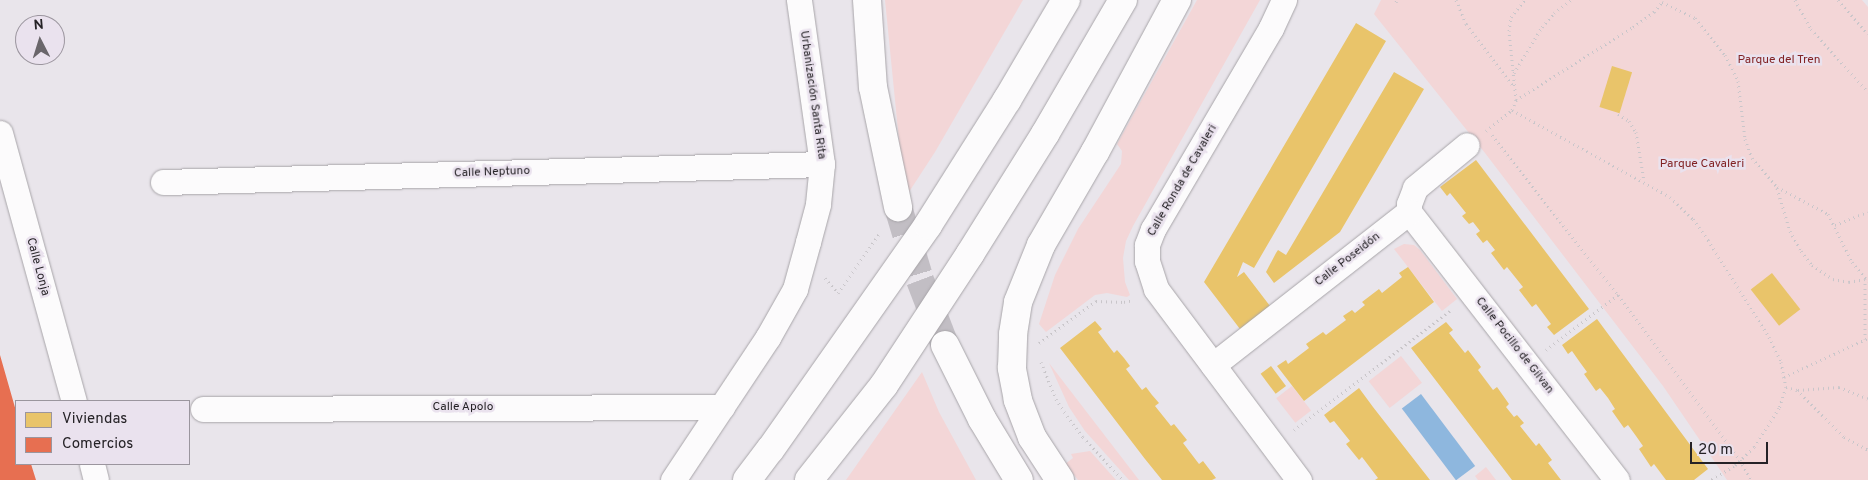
<!DOCTYPE html>
<html>
<head>
<meta charset="utf-8">
<style>
	body { margin:0 }
	#map { position:relative; width:1868px; height:480px; overflow:hidden; background:#e9e5eb; font-family:Overpass,sans-serif }
	div>[style] { position:absolute }
	[style*='--x'] { left:calc(var(--x)*1px); top:calc(var(--y)*1px); width:calc(var(--w)*1px); rotate:calc(var(--a)*1deg) }
	.green>* { inset:0; background:#f3d6d7; transform-origin:0 0 }
	.water>* { inset:0; background:#8eb7de; transform-origin:0 0 }
	.homes>* { inset:0; background:#e9c46a; transform-origin:0 0 }
	.shops>* { inset:0; background:#e76f51 }
	.secondary-tunnel>* { height:28px; margin-top:-14px; transform-origin:0; background:repeating-linear-gradient(90deg,#c2bec4 0 28px,transparent 0 42px) }
	.path>* { height:3px; margin-top:-1.5px; transform-origin:0; background:repeating-linear-gradient(90deg,#c9c6ca 0 1px,transparent 0 5px) }
	.roads { filter:drop-shadow(0 0 1px #a8a5a9) drop-shadow(0 0 1px #a8a5a9) }
	.street>* { height:25px; margin:-12.5px; padding:0 12.5px; transform-origin:12.5px; border-radius:12.5px; background:#fcfbfc }
	.secondary>* { height:28px; margin:-14px; padding:0 14px; transform-origin:14px; border-radius:14px; background:#fcfbfc }
	span { translate:-50% -50%; white-space:nowrap; text-align:center; line-height:1.15; -webkit-text-stroke:5px #eae2ee; paint-order:stroke }
	.park-label { font-size:12px; color:#822325 }
	.street-label { font-size:12px; color:#252226 }
	.legend { position:absolute; left:15px; top:400px; width:175px; height:65px; box-sizing:border-box; background:#eae2ee; border:1px solid #9b959e; margin:0; padding:6px 9px; list-style:none; font-size:15px; color:#252226 }
	.legend li { display:flex; align-items:center; gap:10px; height:25px }
	.legend b { width:25px; border:1px solid #9b959e }
	.north { position:absolute; left:15px; top:15px; width:50px; height:50px; box-sizing:border-box; background:#eae2ee; border:1px solid #9b959e; border-radius:50%; rotate:355deg; font-size:14px; font-weight:700; line-height:20px; text-align:center; color:#252226 }
	.north::after { content:''; display:block; margin:auto; width:18px; height:22px; background:#6a666b; clip-path:polygon(50% 0,100% 100%,50% 72%,0 100%) }
	.scale { position:absolute; left:1690px; top:442px; width:78px; height:22px; box-sizing:border-box; border:2px solid #252226; border-top:0; padding-left:6px; font-size:15px; line-height:18px; white-space:nowrap; color:#252226; -webkit-text-stroke:4px #eae2ee; paint-order:stroke }
</style>
</head>
<body>
<div id="map">
	<div class="green">
		<i style="clip-path:polygon(885px 0,1023px 0,935px 152px,907px 195px,901px 160px)"></i>
		<i style="clip-path:polygon(1197px 0,1260px 0,1133px 226px,1126px 241px,1123px 258px,1125px 282px,1130px 295px,1127px 297px,1107px 293px,1095px 295px,1046px 332px,1039px 324px,1055px 275px,1078px 229px,1121px 164px,1122px 151px,1117px 144px)"></i>
		<i style="clip-path:polygon(1381px 0,1862px 0,1868px 7px,1868px 480px,1727px 480px,1663px 386px,1485px 153px,1374px 14px)"></i>
		<i style="clip-path:polygon(1404px 244px,1414px 245px,1420px 250px,1457px 299px,1442px 311px,1394px 249px)"></i>
		<i style="left:1401px;top:356px;width:34px;height:41px;rotate:52deg"></i>
		<i style="clip-path:polygon(1049px 363px,1139px 480px,1129px 480px,1085px 431px,1069px 407px)"></i>
		<i style="clip-path:polygon(922px 372px,939px 412px,976px 480px,846px 480px)"></i>
		<i style="left:1292px;top:386px;width:31px;height:20px;rotate:52deg"></i>
		<i style="clip-path:polygon(1090px 451px,1116px 480px,1078px 480px,1065px 464px,1073px 458px,1071px 454px)"></i>
		<i style="clip-path:polygon(1486px 467px,1496px 480px,1478px 480px,1475px 476px)"></i>
	</div>
	<div class="water">
		<i style="left:1421px;top:394px;width:90px;height:24px;rotate:53deg"></i>
	</div>
	<div class="homes">
		<i style="clip-path:polygon(1356px 23px,1386px 41px,1254px 268px,1243px 262px,1237px 277px,1244px 272px,1270px 306px,1240px 329px,1204px 282px)"></i>
		<i style="left:1612px;top:66px;width:21px;height:43px;rotate:17deg"></i>
		<i style="clip-path:polygon(1394px 72px,1424px 89px,1340px 232px,1274px 283px,1266px 272px,1276px 253px,1278px 250px,1286px 255px)"></i>
		<i style="clip-path:polygon(1476px 160px,1589px 309px,1554px 335px,1547px 327px,1551px 324px,1536px 304px,1532px 307px,1519px 290px,1523px 287px,1507px 267px,1504px 270px,1491px 253px,1495px 250px,1487px 240px,1483px 243px,1476px 234px,1480px 231px,1473px 222px,1469px 224px,1462px 216px,1466px 213px,1450px 193px,1447px 196px,1440px 187px)"></i>
		<i style="clip-path:polygon(1408px 267px,1434px 302px,1304px 401px,1277px 366px,1286px 360px,1288px 364px,1309px 348px,1306px 344px,1323px 332px,1326px 335px,1346px 320px,1343px 316px,1352px 310px,1355px 313px,1365px 305px,1362px 302px,1379px 289px,1382px 293px,1402px 277px,1399px 273px)"></i>
		<i style="left:1772px;top:273px;width:46px;height:27px;rotate:52deg"></i>
		<i style="clip-path:polygon(1597px 319px,1708px 469px,1694px 480px,1666px 480px,1654px 464px,1651px 467px,1639px 449px,1643px 446px,1636px 436px,1628px 425px,1624px 428px,1612px 411px,1615px 409px,1608px 398px,1600px 388px,1596px 391px,1584px 374px,1587px 372px,1579px 361px,1572px 351px,1568px 354px,1562px 345px)"></i>
		<i style="clip-path:polygon(1095px 321px,1102px 329px,1098px 332px,1114px 353px,1117px 350px,1124px 358px,1130px 366px,1126px 369px,1142px 390px,1146px 387px,1152px 395px,1159px 403px,1155px 406px,1171px 426px,1174px 424px,1187px 440px,1183px 443px,1199px 464px,1203px 461px,1216px 478px,1212px 480px,1162px 480px,1145px 459px,1060px 348px)"></i>
		<i style="clip-path:polygon(1446px 322px,1453px 330px,1449px 333px,1465px 353px,1468px 350px,1481px 367px,1478px 370px,1493px 390px,1497px 387px,1509px 404px,1506px 407px,1514px 417px,1517px 415px,1524px 423px,1520px 426px,1536px 446px,1539px 443px,1552px 460px,1548px 463px,1561px 480px,1512px 480px,1411px 348px)"></i>
		<i style="left:1271px;top:366px;width:25px;height:13px;rotate:53deg"></i>
		<i style="clip-path:polygon(1359px 388px,1373px 407px,1430px 480px,1375px 480px,1378px 478px,1362px 457px,1359px 460px,1346px 444px,1350px 441px,1334px 421px,1330px 423px,1324px 415px)"></i>
	</div>
	<div class="shops">
		<i style="clip-path:polygon(0 355px,16px 411px,16px 464px,31px 464px,36px 480px,0 480px)"></i>
	</div>
	<div class="secondary-tunnel">
		<i style="--x:898;--y:207;--w:76;--a:73.2"></i>
		<i style="--x:920;--y:280;--w:70;--a:69"></i>
	</div>
	<div class="path">
		<i style="--x:1456;--y:0;--w:26;--a:67"></i>
		<i style="--x:1466;--y:24;--w:79;--a:52.7"></i>
		<i style="--x:1795;--y:0;--w:33;--a:61"></i>
		<i style="--x:1811;--y:29;--w:85;--a:47.9"></i>
		<i style="--x:1838;--y:0;--w:45;--a:48.6"></i>
		<i style="--x:1396;--y:2;--w:2;--a:-63"></i>
		<i style="--x:1662;--y:2;--w:37;--a:26"></i>
		<i style="--x:1695;--y:18;--w:48;--a:51"></i>
		<i style="--x:1725;--y:55;--w:29;--a:63"></i>
		<i style="--x:1738;--y:81;--w:58;--a:83.1"></i>
		<i style="--x:1745;--y:139;--w:20;--a:70"></i>
		<i style="--x:1752;--y:158;--w:38;--a:49"></i>
		<i style="--x:1777;--y:187;--w:58;--a:27.9"></i>
		<i style="--x:1828;--y:214;--w:54;--a:63.4"></i>
		<i style="--x:1852;--y:262;--w:25;--a:50"></i>
		<i style="--x:1514;--y:73;--w:54;--a:-58.7"></i>
		<i style="--x:1542;--y:27;--w:18;--a:-49"></i>
		<i style="--x:1554;--y:13;--w:21;--a:-37"></i>
		<i style="--x:1516;--y:100;--w:138;--a:-32"></i>
		<i style="--x:1633;--y:27;--w:26;--a:-36"></i>
		<i style="--x:1654;--y:12;--w:13;--a:-51"></i>
		<i style="--x:1512;--y:110;--w:180;--a:28.8"></i>
		<i style="--x:1670;--y:197;--w:32;--a:44"></i>
		<i style="--x:1693;--y:219;--w:26;--a:54"></i>
		<i style="--x:1708;--y:240;--w:115;--a:57.8"></i>
		<i style="--x:1769;--y:337;--w:28;--a:64"></i>
		<i style="--x:1781;--y:362;--w:25;--a:79"></i>
		<i style="--x:1786;--y:387;--w:22;--a:108"></i>
		<i style="--x:1779;--y:408;--w:46;--a:122.7"></i>
		<i style="--x:1754;--y:447;--w:28;--a:136"></i>
		<i style="--x:1734;--y:466;--w:27;--a:149"></i>
		<i style="--x:1618;--y:114;--w:13;--a:32"></i>
		<i style="--x:1629;--y:121;--w:13;--a:58"></i>
		<i style="--x:1636;--y:132;--w:50;--a:80.7"></i>
		<i style="--x:1486;--y:131;--w:33;--a:-39"></i>
		<i style="--x:1512;--y:110;--w:11;--a:-68"></i>
		<i style="--x:1516;--y:100;--w:69;--a:-95.8"></i>
		<i style="--x:1509;--y:31;--w:14;--a:-82"></i>
		<i style="--x:1511;--y:17;--w:22;--a:-51"></i>
		<i style="--x:1492;--y:135;--w:204;--a:51.8"></i>
		<i style="--x:1618;--y:295;--w:205;--a:53.5"></i>
		<i style="--x:1740;--y:460;--w:23;--a:61"></i>
		<i style="--x:1777;--y:188;--w:45;--a:73.2"></i>
		<i style="--x:1790;--y:231;--w:23;--a:61"></i>
		<i style="--x:1801;--y:251;--w:18;--a:52"></i>
		<i style="--x:1812;--y:265;--w:25;--a:34"></i>
		<i style="--x:1833;--y:279;--w:16;--a:11"></i>
		<i style="--x:1849;--y:282;--w:16;--a:-11"></i>
		<i style="--x:1865;--y:279;--w:60;--a:90"></i>
		<i style="--x:1835;--y:225;--w:35;--a:-22"></i>
		<i style="--x:825;--y:278;--w:20;--a:49"></i>
		<i style="--x:838;--y:293;--w:72;--a:-55.2"></i>
		<i style="--x:1039;--y:343;--w:71;--a:-36.4"></i>
		<i style="--x:1096;--y:301;--w:28;--a:2"></i>
		<i style="--x:1124;--y:302;--w:9;--a:-13"></i>
		<i style="--x:1546;--y:350;--w:91;--a:-37.4"></i>
		<i style="--x:1041;--y:362;--w:40;--a:68"></i>
		<i style="--x:1056;--y:399;--w:20;--a:57"></i>
		<i style="--x:1067;--y:416;--w:26;--a:53"></i>
		<i style="--x:1083;--y:437;--w:59;--a:47.1"></i>
		<i style="--x:1784;--y:377;--w:93;--a:-24.9"></i>
		<i style="--x:1786;--y:387;--w:11;--a:15"></i>
		<i style="--x:1797;--y:390;--w:66;--a:45"></i>
		<i style="--x:1844;--y:437;--w:27;--a:28"></i>
		<i style="--x:1798;--y:390;--w:41;--a:-4.2"></i>
		<i style="--x:1839;--y:387;--w:31;--a:22"></i>
		<i style="--x:1294;--y:430;--w:199;--a:-37.4"></i>
	</div>
	<div class="roads">
		<div class="street">
			<i style="--x:1284;--y:0;--w:31;--a:115"></i>
			<i style="--x:1271;--y:28;--w:233;--a:120.4"></i>
			<i style="--x:1153;--y:229;--w:17;--a:111"></i>
			<i style="--x:1147;--y:245;--w:16;--a:90"></i>
			<i style="--x:1147;--y:261;--w:29;--a:72"></i>
			<i style="--x:1156;--y:289;--w:239;--a:53.2"></i>
			<i style="--x:0;--y:133;--w:278;--a:74.6"></i>
			<i style="--x:163;--y:182;--w:659;--a:-1.56"></i>
			<i style="--x:1409;--y:212;--w:339;--a:52.2"></i>
			<i style="--x:1213;--y:365;--w:249;--a:-38"></i>
			<i style="--x:1409;--y:212;--w:8;--a:-90"></i>
			<i style="--x:1409;--y:204;--w:17;--a:-69"></i>
			<i style="--x:1415;--y:188;--w:67;--a:-39.6"></i>
			<i style="--x:203;--y:409;--w:519;--a:-0.22"></i>
			<i style="--x:92;--y:464;--w:16;--a:76"></i>
			<i style="--x:673;--y:480;--w:172;--a:-56.4"></i>
			<i style="--x:768;--y:337;--w:55;--a:-60.6"></i>
			<i style="--x:795;--y:289;--w:49;--a:-74.5"></i>
			<i style="--x:808;--y:242;--w:39;--a:-75"></i>
			<i style="--x:818;--y:204;--w:40;--a:-84.3"></i>
			<i style="--x:822;--y:164;--w:166;--a:-98"></i>
		</div>
		<div class="secondary">
			<i style="--x:867;--y:0;--w:87;--a:86.1"></i>
			<i style="--x:873;--y:87;--w:123;--a:78.2"></i>
			<i style="--x:945;--y:345;--w:83;--a:63.4"></i>
			<i style="--x:982;--y:419;--w:71;--a:58.8"></i>
			<i style="--x:747;--y:480;--w:38;--a:-53"></i>
			<i style="--x:770;--y:450;--w:275;--a:-54.9"></i>
			<i style="--x:928;--y:225;--w:148;--a:-57.7"></i>
			<i style="--x:1007;--y:100;--w:116;--a:-59.5"></i>
			<i style="--x:809;--y:480;--w:121;--a:-51.7"></i>
			<i style="--x:884;--y:385;--w:157;--a:-56.7"></i>
			<i style="--x:970;--y:254;--w:142;--a:-58"></i>
			<i style="--x:1045;--y:134;--w:155;--a:-59.8"></i>
			<i style="--x:1060;--y:480;--w:51;--a:-123.1"></i>
			<i style="--x:1032;--y:437;--w:40;--a:-111"></i>
			<i style="--x:1018;--y:400;--w:33;--a:-101"></i>
			<i style="--x:1012;--y:368;--w:34;--a:-88"></i>
			<i style="--x:1013;--y:334;--w:32;--a:-81"></i>
			<i style="--x:1018;--y:302;--w:61;--a:-68"></i>
			<i style="--x:1041;--y:245;--w:108;--a:-59.9"></i>
			<i style="--x:1095;--y:152;--w:173;--a:-61.7"></i>
		</div>
	</div>
	<div class="park-label">
		<span style="left:1779px;top:61px">Parque del Tren</span>
		<span style="left:1702px;top:165px">Parque Cavaleri</span>
	</div>
	<div class="street-label">
		<span style="left:812px;top:95px;rotate:82deg">Urbanización Santa Rita</span>
		<span style="left:492px;top:173px;rotate:-2deg">Calle Neptuno</span>
		<span style="left:1183px;top:181px;rotate:-60deg">Calle Ronda de Cavaleri</span>
		<span style="left:1348px;top:260px;rotate:-38deg">Calle Poseidón</span>
		<span style="left:37px;top:267px;rotate:75deg">Calle Lonja</span>
		<span style="left:1514px;top:346px;rotate:52deg">Calle Pocillo de Gilvan</span>
		<span style="left:463px;top:408px">Calle Apolo</span>
	</div>
	<ul class="legend">
	<li><b style="height:14px;background:#e9c46a"></b>Viviendas</li>
	<li><b style="height:14px;background:#e76f51"></b>Comercios</li>
	</ul>
	<div class="north">N</div>
	<div class="scale">20 m</div>
</div>
</body>
</html>
